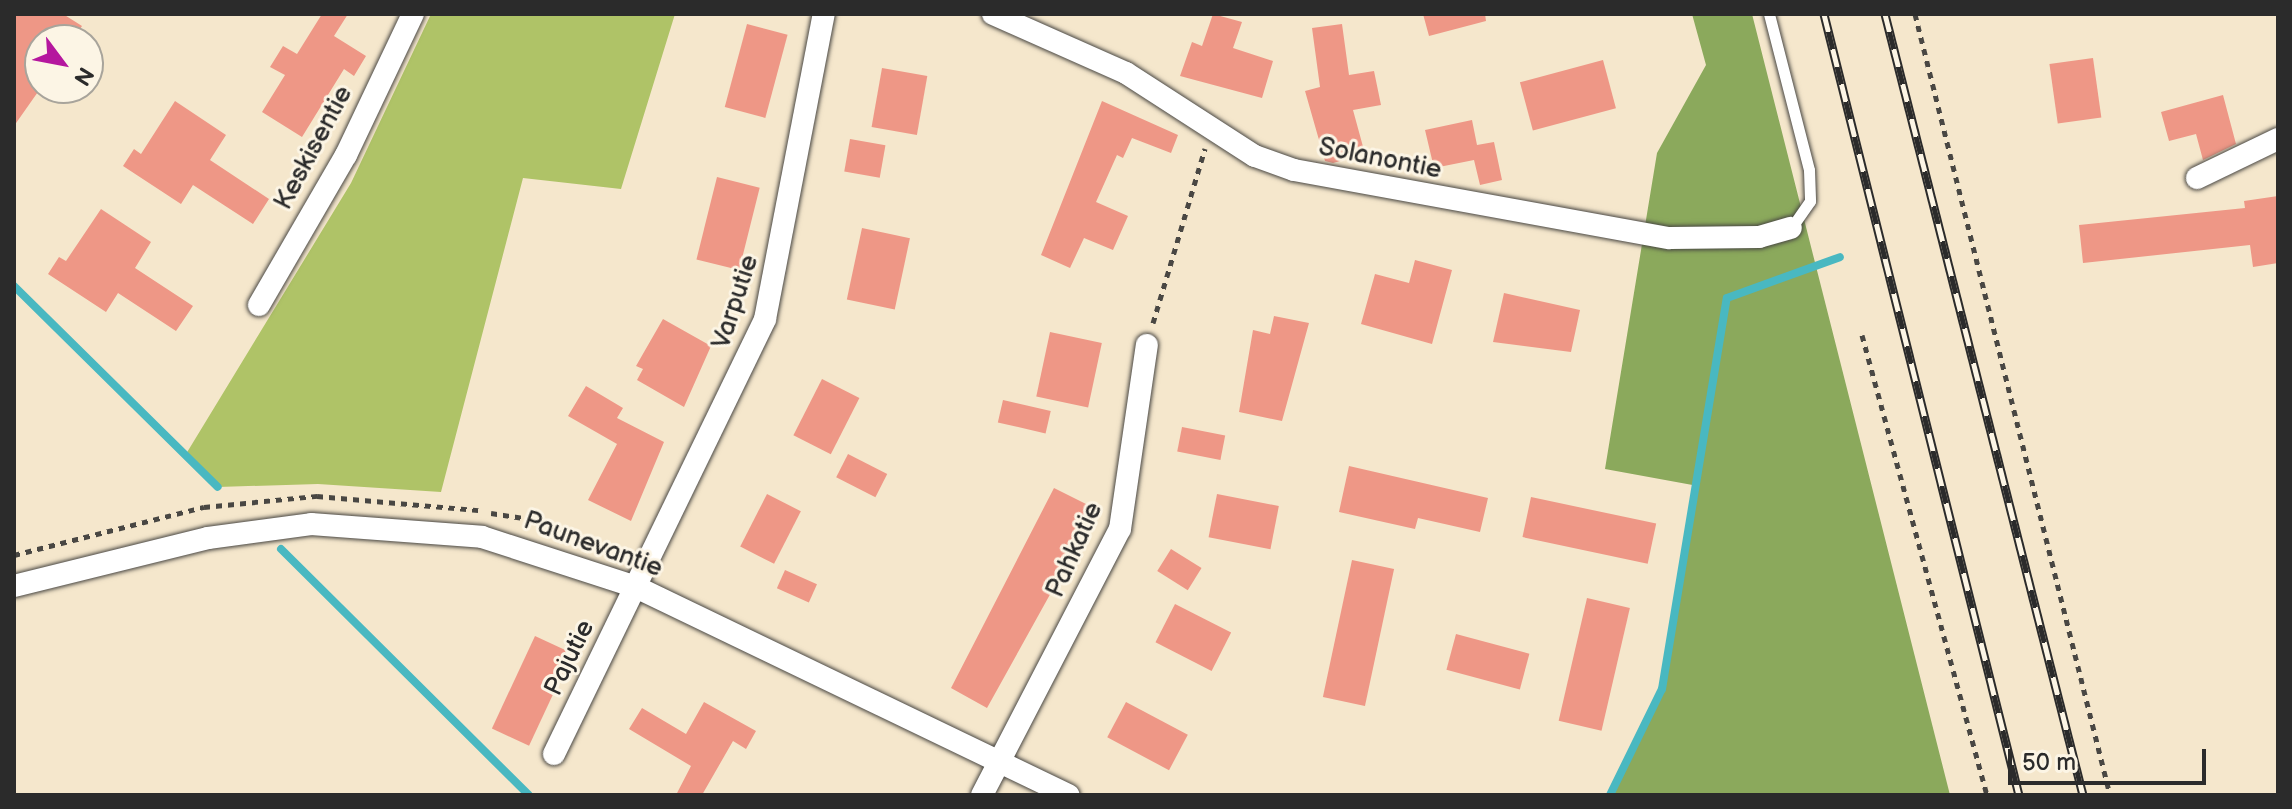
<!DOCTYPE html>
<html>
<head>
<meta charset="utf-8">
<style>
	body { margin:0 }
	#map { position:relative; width:2292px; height:809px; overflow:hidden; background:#f5e7cc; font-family:"Balsamiq Sans",sans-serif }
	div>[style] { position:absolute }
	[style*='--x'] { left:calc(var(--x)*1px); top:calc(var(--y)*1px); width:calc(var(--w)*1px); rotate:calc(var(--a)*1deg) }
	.green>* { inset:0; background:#afc367 }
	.forest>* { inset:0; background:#8ba95c }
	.stream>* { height:8px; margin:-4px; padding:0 4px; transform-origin:4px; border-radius:4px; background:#49b8c1 }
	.building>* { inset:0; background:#ee9786; transform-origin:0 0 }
	.path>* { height:5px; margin-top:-2.5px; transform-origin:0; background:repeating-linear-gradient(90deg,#494743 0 6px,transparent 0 12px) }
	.roads { filter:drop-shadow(0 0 2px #494743) drop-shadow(0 0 2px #494743) }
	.lane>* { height:11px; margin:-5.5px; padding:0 5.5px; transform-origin:5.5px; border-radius:5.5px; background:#fff }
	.street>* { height:22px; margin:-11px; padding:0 11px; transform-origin:11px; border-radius:11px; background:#fff }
	.rail>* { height:9px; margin-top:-4.5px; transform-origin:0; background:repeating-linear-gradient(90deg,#fcf5e5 0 18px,#2b2b2b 0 36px); box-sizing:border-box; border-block:2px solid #2b2b2b }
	span { translate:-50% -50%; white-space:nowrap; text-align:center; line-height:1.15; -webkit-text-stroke:6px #fcf5e5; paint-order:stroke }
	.street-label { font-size:26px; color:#2b2b2b }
	.frame { position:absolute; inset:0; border:16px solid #2b2b2b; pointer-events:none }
	.north { position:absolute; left:24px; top:24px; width:80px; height:80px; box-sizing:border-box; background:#fcf5e5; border:2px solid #a8a49b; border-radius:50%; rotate:122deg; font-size:22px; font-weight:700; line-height:32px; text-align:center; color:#2b2b2b }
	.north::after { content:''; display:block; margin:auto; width:28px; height:36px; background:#b5179e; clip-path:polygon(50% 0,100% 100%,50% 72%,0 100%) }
	.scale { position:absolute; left:2008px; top:749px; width:198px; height:36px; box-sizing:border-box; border:4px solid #2b2b2b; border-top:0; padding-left:10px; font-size:24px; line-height:28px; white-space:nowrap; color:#2b2b2b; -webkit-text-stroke:6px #fcf5e5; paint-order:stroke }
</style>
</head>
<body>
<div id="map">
	<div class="green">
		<i style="clip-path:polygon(431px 14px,675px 14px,621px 189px,523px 178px,441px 492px,318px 484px,218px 487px,186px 454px,351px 183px)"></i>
	</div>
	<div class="forest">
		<i style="clip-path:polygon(1692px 14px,1752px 14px,1950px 795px,1610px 795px,1662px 689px,1698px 486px,1605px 469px,1657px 153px,1706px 65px)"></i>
	</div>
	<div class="stream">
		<i style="--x:14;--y:286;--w:286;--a:44.6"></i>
		<i style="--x:281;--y:549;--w:349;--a:44.8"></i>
		<i style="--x:1610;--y:795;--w:118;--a:-63.9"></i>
		<i style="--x:1662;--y:689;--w:396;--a:-80.6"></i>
		<i style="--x:1727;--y:298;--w:120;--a:-19.9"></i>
	</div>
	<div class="building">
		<i style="clip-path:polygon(14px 14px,63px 14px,82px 26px,73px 40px,40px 40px,40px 89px,14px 126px)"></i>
		<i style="clip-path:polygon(322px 14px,348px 14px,334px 36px,366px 56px,354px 76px,344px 69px,302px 137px,262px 112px,285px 75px,270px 67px,283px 46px,297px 54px)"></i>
		<i style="clip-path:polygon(1213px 14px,1242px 22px,1233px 48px,1273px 61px,1262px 98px,1180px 76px,1192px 42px,1202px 46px)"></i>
		<i style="clip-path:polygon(1423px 14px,1485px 14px,1486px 21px,1429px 36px)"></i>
		<i style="left:747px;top:24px;width:42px;height:86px;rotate:15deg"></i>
		<i style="clip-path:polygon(1342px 24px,1349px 75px,1374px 71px,1381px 105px,1353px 110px,1365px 154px,1333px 163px,1325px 161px,1305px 91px,1320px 87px,1312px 28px)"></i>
		<i style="left:2093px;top:58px;width:60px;height:44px;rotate:82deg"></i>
		<i style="left:1603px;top:60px;width:50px;height:86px;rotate:75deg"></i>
		<i style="left:882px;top:68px;width:46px;height:60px;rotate:10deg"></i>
		<i style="clip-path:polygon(2223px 95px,2236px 144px,2203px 160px,2196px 134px,2169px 141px,2161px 112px)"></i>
		<i style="clip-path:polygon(175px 101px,226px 135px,210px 160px,269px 199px,253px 224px,193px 185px,181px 204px,123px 166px,134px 149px,141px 154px)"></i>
		<i style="clip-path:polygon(1102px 101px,1178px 135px,1171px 153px,1132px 138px,1123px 158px,1117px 155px,1096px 202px,1128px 216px,1113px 250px,1084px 238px,1070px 268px,1041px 255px)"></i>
		<i style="clip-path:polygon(1472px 120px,1477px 145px,1494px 142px,1502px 180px,1480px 185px,1474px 160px,1434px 168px,1425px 130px)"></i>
		<i style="left:850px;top:139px;width:36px;height:33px;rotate:10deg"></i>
		<i style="left:717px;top:177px;width:44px;height:85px;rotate:14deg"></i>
		<i style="clip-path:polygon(2278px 196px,2278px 263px,2253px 267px,2250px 245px,2083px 263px,2079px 225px,2245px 208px,2244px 201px)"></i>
		<i style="clip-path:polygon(101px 209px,151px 242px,135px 268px,193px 306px,176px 331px,118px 293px,106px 312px,48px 274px,59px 257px,66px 261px)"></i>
		<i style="left:862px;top:228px;width:49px;height:73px;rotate:12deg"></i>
		<i style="clip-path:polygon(1415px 260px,1452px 270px,1432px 344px,1361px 324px,1375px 274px,1409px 283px)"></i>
		<i style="clip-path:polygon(1504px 293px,1580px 310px,1571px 352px,1493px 342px)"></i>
		<i style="clip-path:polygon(1274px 316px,1309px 323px,1282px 421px,1239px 412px,1253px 330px,1270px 334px)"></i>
		<i style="clip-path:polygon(663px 319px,711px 346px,684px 407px,637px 380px,643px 369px,636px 366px)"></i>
		<i style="left:1050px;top:332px;width:53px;height:66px;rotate:12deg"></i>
		<i style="left:822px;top:379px;width:42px;height:63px;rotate:27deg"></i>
		<i style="clip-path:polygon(586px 386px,623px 408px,617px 418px,664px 442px,631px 521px,588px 500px,617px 444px,568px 416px)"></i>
		<i style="left:1003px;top:400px;width:49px;height:23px;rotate:13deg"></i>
		<i style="left:1182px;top:427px;width:44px;height:25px;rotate:11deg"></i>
		<i style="left:848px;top:454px;width:44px;height:26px;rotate:27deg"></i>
		<i style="clip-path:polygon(1349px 466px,1488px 498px,1480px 532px,1418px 518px,1415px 529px,1339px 512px)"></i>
		<i style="clip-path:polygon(1054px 488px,1090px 506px,1072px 541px,1078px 544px,987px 708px,951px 688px)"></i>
		<i style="left:767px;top:494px;width:38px;height:59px;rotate:27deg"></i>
		<i style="left:1217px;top:494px;width:63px;height:44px;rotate:11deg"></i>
		<i style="left:1531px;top:497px;width:128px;height:41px;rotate:12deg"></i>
		<i style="left:1171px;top:549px;width:36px;height:26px;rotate:32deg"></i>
		<i style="left:1352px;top:560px;width:43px;height:140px;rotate:12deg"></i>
		<i style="left:785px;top:570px;width:35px;height:20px;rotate:24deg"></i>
		<i style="left:1587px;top:598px;width:44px;height:126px;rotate:13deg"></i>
		<i style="left:1175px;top:604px;width:63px;height:43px;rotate:27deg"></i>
		<i style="left:1456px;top:634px;width:76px;height:37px;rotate:15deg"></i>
		<i style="left:535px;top:636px;width:41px;height:102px;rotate:25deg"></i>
		<i style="clip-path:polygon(704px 702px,756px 731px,746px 749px,733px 741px,702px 795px,676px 795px,691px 766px,629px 729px,642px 708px,686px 734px)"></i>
		<i style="left:1126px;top:702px;width:70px;height:40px;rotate:28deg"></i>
	</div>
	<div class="path">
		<i style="--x:1915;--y:14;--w:805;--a:75.98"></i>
		<i style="--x:1153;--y:323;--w:182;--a:-73.4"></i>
		<i style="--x:1862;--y:335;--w:477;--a:74.8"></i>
		<i style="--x:491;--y:513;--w:47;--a:8.7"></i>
		<i style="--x:537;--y:520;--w:96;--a:20.7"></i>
		<i style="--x:14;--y:555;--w:196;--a:-14.2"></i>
		<i style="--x:204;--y:507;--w:114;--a:-5.6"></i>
		<i style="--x:317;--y:496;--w:162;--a:5"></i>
	</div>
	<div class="roads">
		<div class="lane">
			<i style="--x:1769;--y:14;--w:161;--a:75.6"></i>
			<i style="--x:1809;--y:170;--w:31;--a:88"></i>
			<i style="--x:1810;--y:201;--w:33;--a:125"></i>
		</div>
		<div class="street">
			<i style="--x:993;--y:14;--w:145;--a:23.9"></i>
			<i style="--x:1126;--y:73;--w:153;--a:32.8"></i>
			<i style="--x:1255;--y:156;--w:41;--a:19.7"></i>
			<i style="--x:1294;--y:170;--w:382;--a:10.3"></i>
			<i style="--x:1670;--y:238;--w:89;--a:-0.6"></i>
			<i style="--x:1759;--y:237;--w:33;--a:-16"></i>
			<i style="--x:2197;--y:178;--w:90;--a:-25.7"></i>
			<i style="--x:259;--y:305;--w:173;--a:-59.9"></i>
			<i style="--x:346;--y:155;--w:156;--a:-64.6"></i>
			<i style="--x:14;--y:586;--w:200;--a:-13.9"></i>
			<i style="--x:208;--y:538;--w:104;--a:-7.7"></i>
			<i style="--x:311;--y:524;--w:171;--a:4.3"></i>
			<i style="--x:482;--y:537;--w:162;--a:18"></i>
			<i style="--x:636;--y:587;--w:480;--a:25.7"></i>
			<i style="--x:554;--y:754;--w:483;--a:-64.1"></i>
			<i style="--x:765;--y:319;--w:311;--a:-79.1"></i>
			<i style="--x:982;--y:795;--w:300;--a:-62.6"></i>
			<i style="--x:1120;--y:529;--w:186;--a:-81.7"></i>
		</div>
	</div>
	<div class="rail">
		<i style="--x:1824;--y:14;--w:805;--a:75.98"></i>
		<i style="--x:1885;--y:14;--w:806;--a:75.77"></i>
	</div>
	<div class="street-label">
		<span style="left:314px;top:148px;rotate:-62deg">Keskisentie</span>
		<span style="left:1380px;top:159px;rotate:11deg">Solanontie</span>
		<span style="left:736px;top:302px;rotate:-72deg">Varputie</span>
		<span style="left:593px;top:545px;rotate:20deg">Paunevantie</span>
		<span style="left:1075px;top:550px;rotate:-66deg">Pahkatie</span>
		<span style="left:570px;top:658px;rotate:-64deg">Pajutie</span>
	</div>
	<div class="frame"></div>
	<div class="north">N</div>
	<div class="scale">50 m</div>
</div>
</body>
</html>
